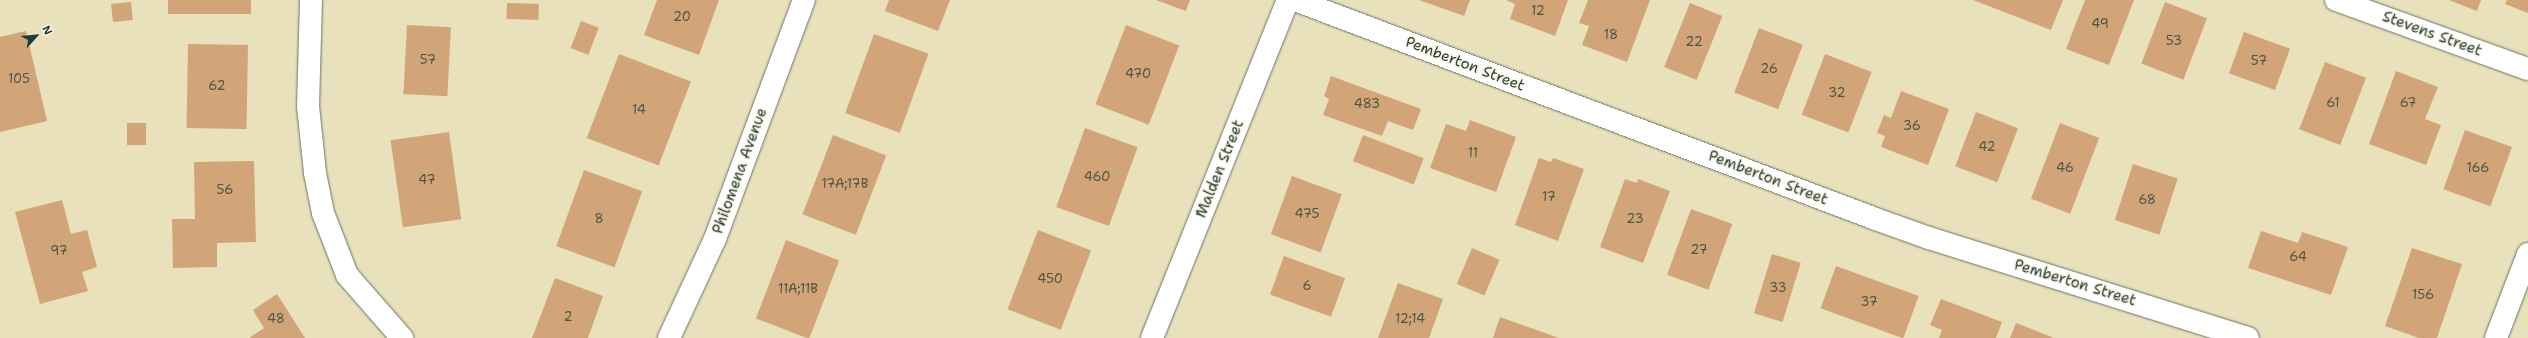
<!DOCTYPE html>
<html>
<head>
<meta charset="utf-8">
<style>
	body { margin:0 }
	#map { position:relative; width:2528px; height:338px; overflow:hidden; background:#e9e0bc; font-family:"Shantell Sans",sans-serif }
	div>[style] { position:absolute }
	[style*='--x'] { left:calc(var(--x)*1px); top:calc(var(--y)*1px); width:calc(var(--w)*1px); rotate:calc(var(--a)*1deg) }
	.building>* { inset:0; background:#d2a579; transform-origin:0 0 }
	.roads { filter:drop-shadow(0 0 1px #667664) drop-shadow(0 0 1px #667664) }
	.minor>* { height:22px; margin:-11px; padding:0 11px; transform-origin:11px; border-radius:11px; background:#fff }
	span { translate:-50% -50%; white-space:nowrap; text-align:center; line-height:1.15; -webkit-text-stroke:3px #fcf5e5; paint-order:stroke }
	.number-label { font-size:13px; color:#4c5745 }
	.number-label span { -webkit-text-stroke-width:0 }
	.street-label { font-size:15px; color:#1f3d34 }
	.north { position:absolute; left:16px; top:16px; width:40px; height:40px; -webkit-text-stroke:3px #fcf5e5; paint-order:stroke; rotate:63deg; font-size:11px; font-weight:700; line-height:16px; text-align:center; color:#1f3d34 }
	.north::after { content:''; display:block; margin:auto; width:14px; height:18px; background:#1f3d34; clip-path:polygon(50% 0,100% 100%,50% 72%,0 100%) }
</style>
</head>
<body>
<div id="map">
	<div class="building">
		<i style="left:168px;top:0;width:83px;height:14px"></i>
		<i style="clip-path:polygon(657px 0,719px 0,699px 55px,644px 35px)"></i>
		<i style="clip-path:polygon(889px 0,950px 0,938px 31px,885px 11px)"></i>
		<i style="clip-path:polygon(1156px 0,1190px 0,1186px 11px)"></i>
		<i style="clip-path:polygon(1419px 0,1470px 0,1464px 16px)"></i>
		<i style="clip-path:polygon(1506px 0,1568px 0,1555px 36px,1510px 19px,1515px 4px)"></i>
		<i style="clip-path:polygon(1588px 0,1650px 0,1627px 62px,1582px 45px,1589px 26px,1579px 23px)"></i>
		<i style="clip-path:polygon(1973px 0,2063px 0,2051px 30px)"></i>
		<i style="clip-path:polygon(2085px 0,2134px 0,2109px 65px,2066px 49px)"></i>
		<i style="clip-path:polygon(2449px 0,2481px 0,2477px 11px)"></i>
		<i style="clip-path:polygon(2507px 0,2528px 0,2528px 13px,2505px 4px)"></i>
		<i style="left:131px;top:2px;width:18px;height:20px;rotate:84deg"></i>
		<i style="left:2165px;top:2px;width:45px;height:66px;rotate:21deg"></i>
		<i style="left:507px;top:3px;width:32px;height:16px;rotate:2deg"></i>
		<i style="left:1690px;top:3px;width:35px;height:69px;rotate:22deg"></i>
		<i style="left:581px;top:21px;width:19px;height:29px;rotate:21deg"></i>
		<i style="left:407px;top:25px;width:44px;height:69px;rotate:3deg"></i>
		<i style="left:1126px;top:25px;width:57px;height:85px;rotate:21deg"></i>
		<i style="left:1759px;top:28px;width:47px;height:69px;rotate:21deg"></i>
		<i style="clip-path:polygon(26px 31px,47px 121px,0 132px,0 37px)"></i>
		<i style="left:2244px;top:32px;width:49px;height:44px;rotate:20deg"></i>
		<i style="left:874px;top:34px;width:58px;height:84px;rotate:20deg"></i>
		<i style="left:188px;top:44px;width:60px;height:84px;rotate:1deg"></i>
		<i style="left:619px;top:54px;width:77px;height:90px;rotate:21deg"></i>
		<i style="left:1825px;top:54px;width:50px;height:65px;rotate:21deg"></i>
		<i style="left:2325px;top:62px;width:44px;height:72px;rotate:21deg"></i>
		<i style="clip-path:polygon(2396px 71px,2438px 87px,2425px 119px,2441px 125px,2426px 165px,2369px 144px)"></i>
		<i style="clip-path:polygon(1331px 76px,1421px 109px,1413px 130px,1388px 121px,1382px 136px,1323px 115px,1329px 99px,1324px 96px)"></i>
		<i style="clip-path:polygon(1901px 91px,1949px 109px,1928px 165px,1881px 147px,1885px 136px,1877px 133px,1884px 115px,1891px 118px)"></i>
		<i style="left:1976px;top:112px;width:45px;height:58px;rotate:21deg"></i>
		<i style="clip-path:polygon(1470px 120px,1516px 137px,1496px 192px,1430px 168px,1446px 124px,1466px 131px)"></i>
		<i style="left:146px;top:123px;width:22px;height:19px;rotate:90deg"></i>
		<i style="left:2060px;top:123px;width:42px;height:81px;rotate:21deg"></i>
		<i style="left:1085px;top:128px;width:56px;height:84px;rotate:20deg"></i>
		<i style="left:2465px;top:130px;width:50px;height:63px;rotate:20deg"></i>
		<i style="left:449px;top:132px;width:88px;height:59px;rotate:82deg"></i>
		<i style="left:833px;top:135px;width:57px;height:85px;rotate:21deg"></i>
		<i style="left:1363px;top:135px;width:65px;height:28px;rotate:21deg"></i>
		<i style="clip-path:polygon(1539px 158px,1551px 162px,1553px 158px,1584px 169px,1558px 241px,1515px 225px)"></i>
		<i style="clip-path:polygon(254px 161px,256px 242px,217px 243px,217px 267px,173px 268px,172px 219px,195px 219px,194px 162px)"></i>
		<i style="left:2133px;top:164px;width:47px;height:59px;rotate:18deg"></i>
		<i style="left:584px;top:170px;width:62px;height:81px;rotate:20deg"></i>
		<i style="left:1292px;top:176px;width:53px;height:62px;rotate:20deg"></i>
		<i style="clip-path:polygon(1625px 179px,1637px 183px,1638px 179px,1670px 191px,1643px 263px,1600px 247px)"></i>
		<i style="clip-path:polygon(62px 200px,71px 234px,87px 230px,97px 267px,82px 272px,88px 291px,40px 304px,15px 212px)"></i>
		<i style="left:1691px;top:209px;width:44px;height:70px;rotate:20deg"></i>
		<i style="left:1038px;top:230px;width:57px;height:85px;rotate:21deg"></i>
		<i style="clip-path:polygon(2261px 231px,2298px 243px,2302px 232px,2348px 247px,2331px 295px,2248px 268px)"></i>
		<i style="left:786px;top:240px;width:57px;height:84px;rotate:21deg"></i>
		<i style="left:1472px;top:248px;width:30px;height:39px;rotate:23deg"></i>
		<i style="clip-path:polygon(2412px 248px,2462px 264px,2437px 338px,2419px 338px,2385px 326px)"></i>
		<i style="left:1772px;top:254px;width:30px;height:62px;rotate:17deg"></i>
		<i style="left:1284px;top:256px;width:65px;height:41px;rotate:20deg"></i>
		<i style="left:1836px;top:266px;width:88px;height:45px;rotate:20deg"></i>
		<i style="clip-path:polygon(555px 278px,603px 296px,588px 338px,532px 338px)"></i>
		<i style="clip-path:polygon(1398px 283px,1443px 299px,1429px 338px,1378px 338px)"></i>
		<i style="clip-path:polygon(277px 294px,305px 338px,249px 338px,264px 328px,253px 310px)"></i>
		<i style="clip-path:polygon(1941px 299px,2002px 322px,1996px 338px,1939px 338px,1942px 330px,1930px 325px)"></i>
		<i style="clip-path:polygon(1500px 317px,1559px 338px,1493px 338px)"></i>
		<i style="clip-path:polygon(2016px 323px,2054px 338px,2010px 338px)"></i>
	</div>
	<div class="roads">
		<div class="minor">
			<i style="--x:311;--y:0;--w:106;--a:91.6"></i>
			<i style="--x:308;--y:106;--w:67;--a:84"></i>
			<i style="--x:315;--y:173;--w:41;--a:78.7"></i>
			<i style="--x:323;--y:213;--w:66;--a:68.8"></i>
			<i style="--x:347;--y:275;--w:84;--a:48.9"></i>
			<i style="--x:1295;--y:0;--w:618;--a:20.66"></i>
			<i style="--x:1873;--y:218;--w:59;--a:19.7"></i>
			<i style="--x:1929;--y:238;--w:334;--a:17.4"></i>
			<i style="--x:2336;--y:0;--w:204;--a:19.8"></i>
			<i style="--x:669;--y:338;--w:109;--a:-65.1"></i>
			<i style="--x:715;--y:239;--w:255;--a:-69.6"></i>
			<i style="--x:1152;--y:338;--w:364;--a:-68.1"></i>
			<i style="--x:2496;--y:338;--w:90;--a:-69.1"></i>
		</div>
	</div>
	<div class="number-label">
		<span style="left:1538px;top:11px">12</span>
		<span style="left:682px;top:17px">20</span>
		<span style="left:2100px;top:24px">49</span>
		<span style="left:1611px;top:35px">18</span>
		<span style="left:2174px;top:41px">53</span>
		<span style="left:1694px;top:42px">22</span>
		<span style="left:428px;top:60px">57</span>
		<span style="left:2259px;top:61px">57</span>
		<span style="left:1769px;top:69px">26</span>
		<span style="left:1138px;top:74px">470</span>
		<span style="left:19px;top:79px">105</span>
		<span style="left:217px;top:86px">62</span>
		<span style="left:1837px;top:93px">32</span>
		<span style="left:2333px;top:103px">61</span>
		<span style="left:2408px;top:103px">67</span>
		<span style="left:1367px;top:104px">483</span>
		<span style="left:639px;top:110px">14</span>
		<span style="left:1912px;top:126px">36</span>
		<span style="left:1987px;top:147px">42</span>
		<span style="left:1473px;top:153px">11</span>
		<span style="left:2065px;top:168px">46</span>
		<span style="left:2478px;top:168px">166</span>
		<span style="left:1097px;top:177px">460</span>
		<span style="left:427px;top:180px">47</span>
		<span style="left:845px;top:184px">17A;17B</span>
		<span style="left:225px;top:190px">56</span>
		<span style="left:1549px;top:197px">17</span>
		<span style="left:2147px;top:200px">68</span>
		<span style="left:1307px;top:214px">475</span>
		<span style="left:599px;top:219px">8</span>
		<span style="left:1635px;top:219px">23</span>
		<span style="left:1699px;top:250px">27</span>
		<span style="left:59px;top:251px">97</span>
		<span style="left:2298px;top:257px">64</span>
		<span style="left:1050px;top:279px">450</span>
		<span style="left:1307px;top:286px">6</span>
		<span style="left:1778px;top:288px">33</span>
		<span style="left:798px;top:289px">11A;11B</span>
		<span style="left:2423px;top:295px">156</span>
		<span style="left:1869px;top:302px">37</span>
		<span style="left:568px;top:317px">2</span>
		<span style="left:276px;top:319px">48</span>
		<span style="left:1410px;top:319px">12;14</span>
	</div>
	<div class="street-label">
		<span style="left:2432px;top:34px;rotate:20deg">Stevens Street</span>
		<span style="left:1465px;top:64px;rotate:21deg">Pemberton Street</span>
		<span style="left:1220px;top:169px;rotate:-68deg">Malden Street</span>
		<span style="left:740px;top:171px;rotate:-70deg">Philomena Avenue</span>
		<span style="left:1768px;top:178px;rotate:21deg">Pemberton Street</span>
		<span style="left:2075px;top:283px;rotate:17deg">Pemberton Street</span>
	</div>
	<div class="north">N</div>
</div>
</body>
</html>
